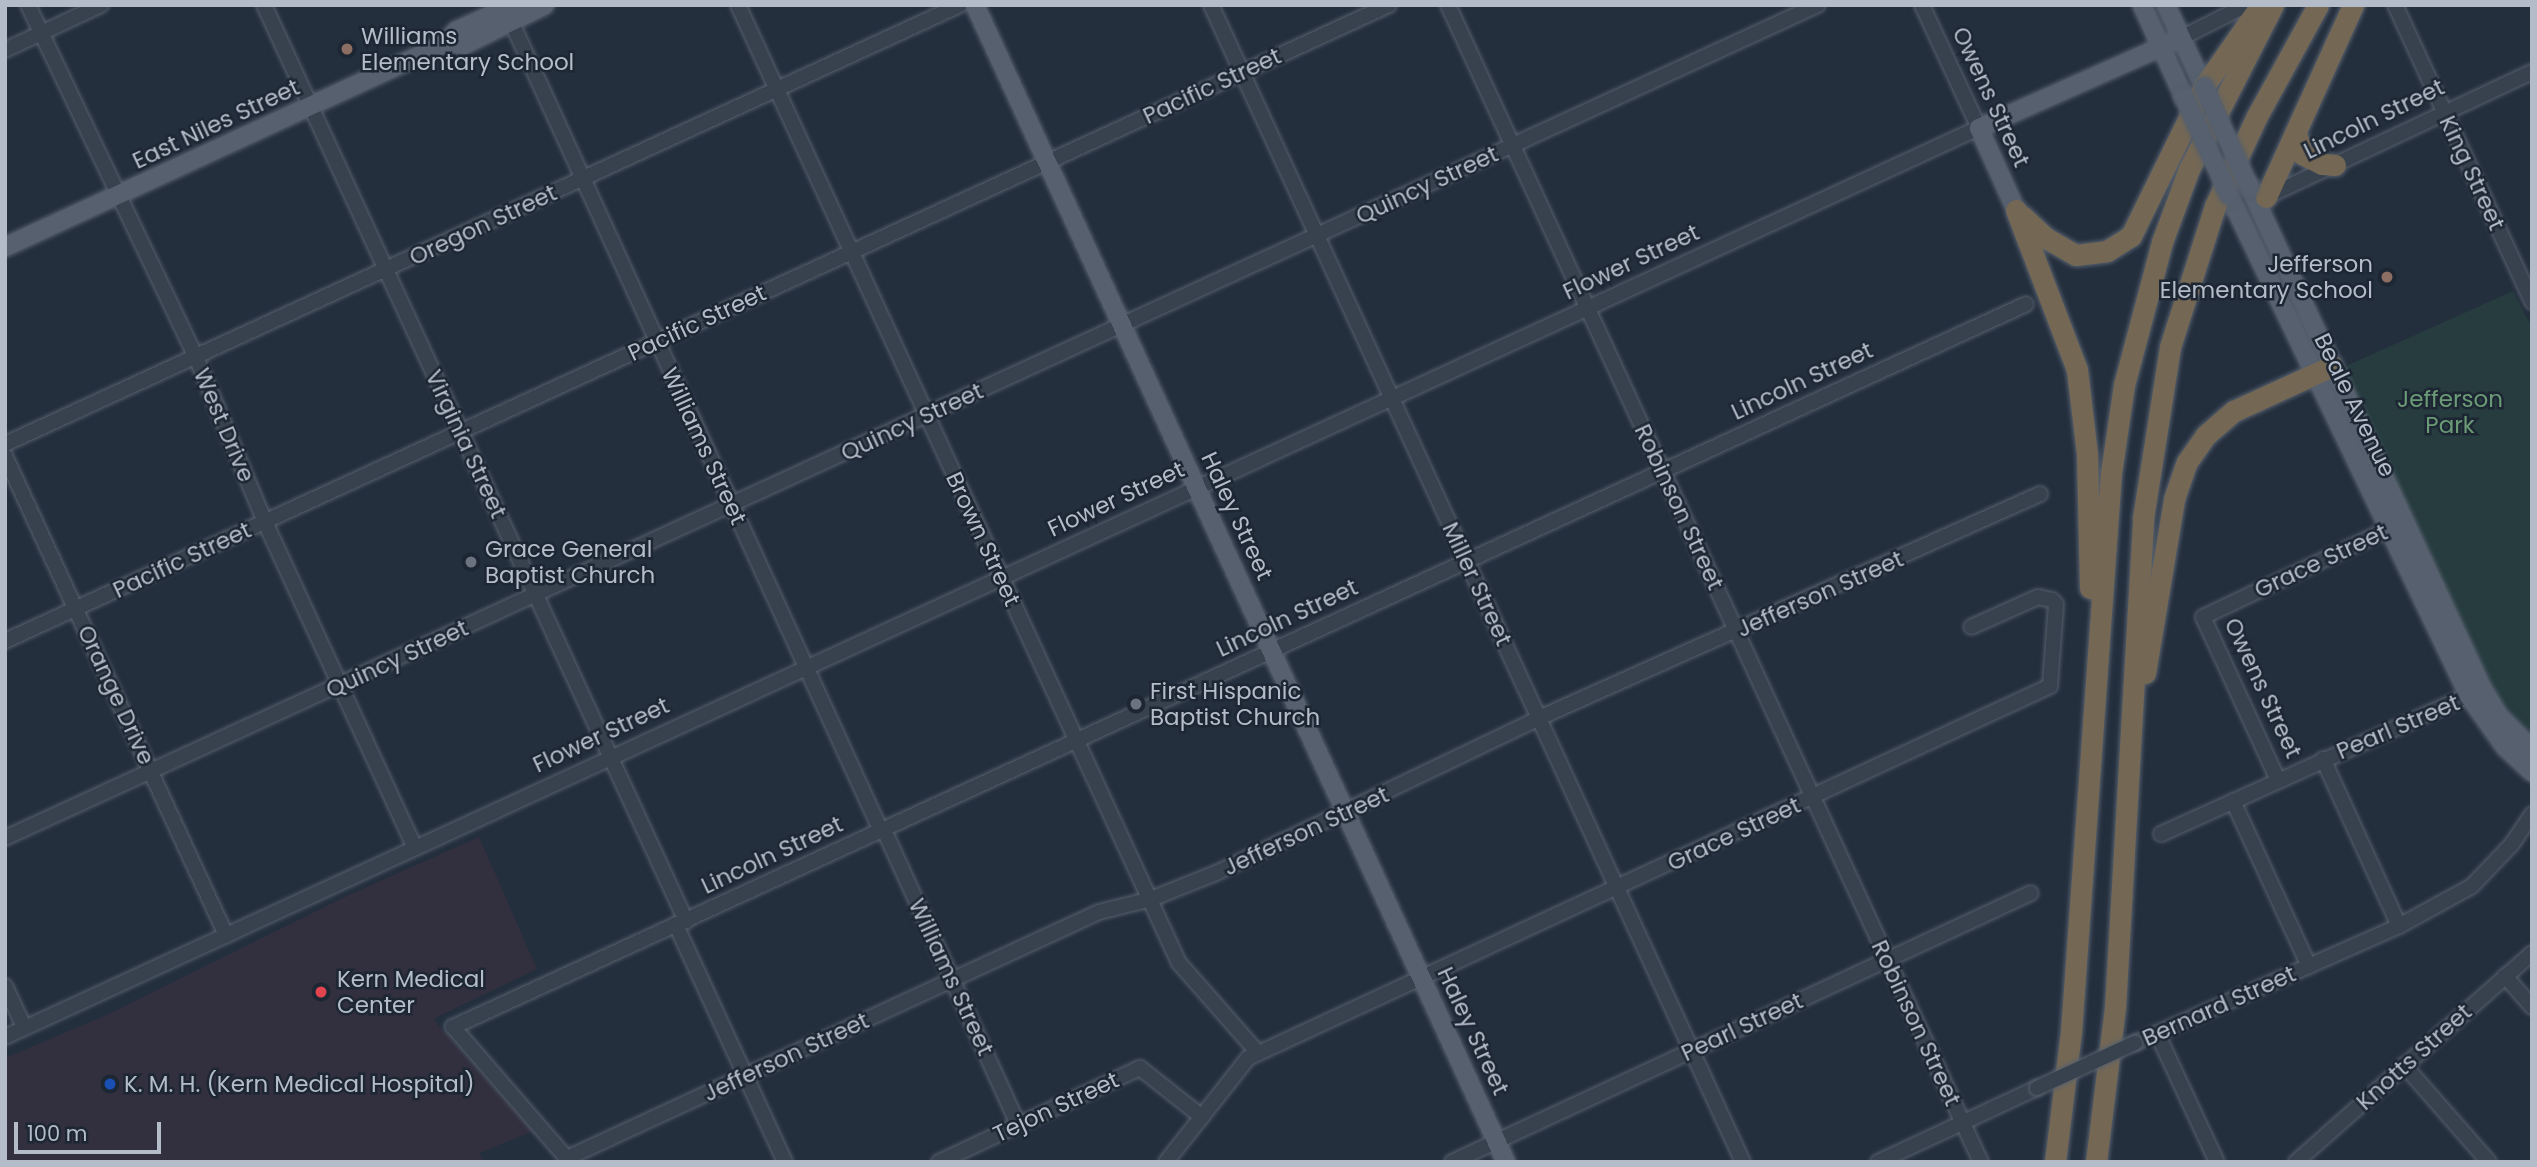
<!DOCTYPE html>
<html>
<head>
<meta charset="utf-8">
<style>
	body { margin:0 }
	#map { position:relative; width:2537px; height:1167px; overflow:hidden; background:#242f3e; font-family:Poppins,sans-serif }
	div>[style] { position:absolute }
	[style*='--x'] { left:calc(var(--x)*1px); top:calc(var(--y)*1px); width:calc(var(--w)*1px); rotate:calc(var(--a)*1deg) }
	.medical>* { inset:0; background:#32303f }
	.green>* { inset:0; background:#263c3f }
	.roads { filter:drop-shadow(0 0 2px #565f6c) drop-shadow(0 0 2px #565f6c) }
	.minor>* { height:14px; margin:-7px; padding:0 7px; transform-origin:7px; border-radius:7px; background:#38414e }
	.major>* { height:18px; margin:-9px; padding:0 9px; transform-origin:9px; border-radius:9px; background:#56606e }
	.highway>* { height:21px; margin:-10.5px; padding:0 10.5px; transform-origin:10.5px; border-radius:10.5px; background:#746855 }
	.bridges { filter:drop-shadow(0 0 2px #565f6c) drop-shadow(0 0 2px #565f6c) }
	.minor-bridge>* { height:14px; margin:-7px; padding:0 7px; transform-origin:7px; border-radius:7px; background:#38414e }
	.major-bridge>* { height:18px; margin:-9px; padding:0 9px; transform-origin:9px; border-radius:9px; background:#56606e }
	.dots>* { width:19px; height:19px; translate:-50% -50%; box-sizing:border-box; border:4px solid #1d2633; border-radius:50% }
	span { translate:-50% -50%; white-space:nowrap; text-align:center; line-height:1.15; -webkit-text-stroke:5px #1d2633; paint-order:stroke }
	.poi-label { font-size:23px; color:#b4bcc9 }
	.left { translate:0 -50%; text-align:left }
	.right { translate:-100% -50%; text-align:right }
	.street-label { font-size:23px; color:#b4bcc9 }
	.park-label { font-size:23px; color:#6b9a76 }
	.frame { position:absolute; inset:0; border:7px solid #b4bcc9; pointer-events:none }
	.scale { position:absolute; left:14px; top:1122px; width:147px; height:32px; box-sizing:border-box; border:4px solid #b4bcc9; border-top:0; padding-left:9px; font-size:21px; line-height:24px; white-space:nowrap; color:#b4bcc9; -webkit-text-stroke:5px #1d2633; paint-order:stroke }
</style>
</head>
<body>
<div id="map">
	<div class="medical">
		<i style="clip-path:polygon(479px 837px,537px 969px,433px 1019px,533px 1131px,479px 1153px,483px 1162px,5px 1162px,5px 1058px,107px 1015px,351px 894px)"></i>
	</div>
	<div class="green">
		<i style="clip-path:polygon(2513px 291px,2532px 328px,2532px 735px,2505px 710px,2477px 668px,2342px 372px,2344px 367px)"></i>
	</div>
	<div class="roads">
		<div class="minor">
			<i style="--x:28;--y:5;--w:390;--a:64.5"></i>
			<i style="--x:196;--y:357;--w:179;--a:67.3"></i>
			<i style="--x:265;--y:522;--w:359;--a:65.3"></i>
			<i style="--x:264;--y:5;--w:1009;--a:65.26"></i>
			<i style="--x:738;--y:5;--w:1055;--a:65.28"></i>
			<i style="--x:1179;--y:963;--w:120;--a:48.7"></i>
			<i style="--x:1211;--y:5;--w:1273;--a:65.31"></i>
			<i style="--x:1448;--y:5;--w:1274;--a:65.27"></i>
			<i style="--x:2395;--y:5;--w:327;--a:65.2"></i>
			<i style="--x:511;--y:21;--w:891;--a:65.45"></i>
			<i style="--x:2181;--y:38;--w:74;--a:-26.6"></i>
			<i style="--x:5;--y:50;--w:106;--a:-25.1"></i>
			<i style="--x:2266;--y:197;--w:294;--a:-25.2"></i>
			<i style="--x:5;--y:444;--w:1051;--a:-24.69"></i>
			<i style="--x:5;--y:456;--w:528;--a:65.23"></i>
			<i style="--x:5;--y:641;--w:1523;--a:-24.68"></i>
			<i style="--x:2323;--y:759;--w:183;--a:65.5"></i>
			<i style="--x:2278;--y:780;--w:179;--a:-114.7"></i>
			<i style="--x:2203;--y:617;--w:215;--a:-25.4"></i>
			<i style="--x:2233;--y:801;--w:182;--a:65.3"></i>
			<i style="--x:884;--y:830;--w:323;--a:65.5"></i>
			<i style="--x:2161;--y:834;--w:348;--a:-24.3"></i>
			<i style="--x:5;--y:838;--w:1995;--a:-24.68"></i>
			<i style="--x:676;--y:925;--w:261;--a:65.3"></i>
			<i style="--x:2505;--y:976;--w:41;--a:48.9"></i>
			<i style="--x:5;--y:986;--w:45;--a:65.1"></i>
			<i style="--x:2157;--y:1033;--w:142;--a:65.1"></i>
			<i style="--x:5;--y:1037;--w:2173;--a:-24.73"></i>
			<i style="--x:1979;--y:128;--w:136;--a:-114.9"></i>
			<i style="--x:2135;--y:1043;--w:289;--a:-23.9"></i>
			<i style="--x:2399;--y:926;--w:83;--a:-28.7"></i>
			<i style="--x:2472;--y:886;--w:58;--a:-46.4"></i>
			<i style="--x:2512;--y:844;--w:36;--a:-56"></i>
			<i style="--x:2404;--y:1065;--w:129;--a:48.8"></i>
			<i style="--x:567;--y:1158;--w:586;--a:-24.82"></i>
			<i style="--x:1099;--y:912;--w:54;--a:-14"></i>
			<i style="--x:1151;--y:899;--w:70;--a:-21.8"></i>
			<i style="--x:1216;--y:873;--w:358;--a:-25.6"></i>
			<i style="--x:1539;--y:718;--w:549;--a:-24.09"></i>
			<i style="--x:570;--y:1162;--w:179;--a:-130.9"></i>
			<i style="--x:453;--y:1027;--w:1731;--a:-24.68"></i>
			<i style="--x:939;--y:1162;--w:222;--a:-25.1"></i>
			<i style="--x:1140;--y:1068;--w:79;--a:38.3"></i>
			<i style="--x:1166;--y:1162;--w:132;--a:-51.7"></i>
			<i style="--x:1248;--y:1058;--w:884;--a:-24.88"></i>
			<i style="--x:2050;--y:686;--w:82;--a:-85.8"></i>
			<i style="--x:2056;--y:604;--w:6;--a:-135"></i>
			<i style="--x:2052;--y:600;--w:14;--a:-168"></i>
			<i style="--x:2038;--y:597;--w:73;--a:155.9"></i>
			<i style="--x:1452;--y:1162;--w:638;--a:-24.92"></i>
			<i style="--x:1878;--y:1162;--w:175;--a:-25"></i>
			<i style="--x:2296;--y:1162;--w:315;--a:-41.5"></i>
		</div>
		<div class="major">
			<i style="--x:975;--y:5;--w:1273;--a:65.35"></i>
			<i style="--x:2142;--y:5;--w:101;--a:65.5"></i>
			<i style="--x:2166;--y:5;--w:90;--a:65.1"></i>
			<i style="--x:446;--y:43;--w:18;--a:6"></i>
			<i style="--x:464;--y:45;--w:90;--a:-26.3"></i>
			<i style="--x:2249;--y:186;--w:553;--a:65.1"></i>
			<i style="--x:2482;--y:688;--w:31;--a:59"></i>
			<i style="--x:2498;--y:715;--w:48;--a:45"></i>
			<i style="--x:2229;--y:195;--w:556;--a:64.4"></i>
			<i style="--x:2469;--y:696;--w:62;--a:54.8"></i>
			<i style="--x:2505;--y:747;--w:37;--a:43"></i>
			<i style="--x:2016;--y:210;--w:90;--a:-114.3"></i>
			<i style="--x:1979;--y:128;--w:221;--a:-24"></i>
			<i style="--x:5;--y:247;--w:486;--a:-24.8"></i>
			<i style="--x:446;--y:43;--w:16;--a:-50"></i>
			<i style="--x:456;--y:31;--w:63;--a:-24.5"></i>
		</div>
		<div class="highway">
			<i style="--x:2296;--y:133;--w:22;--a:74"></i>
			<i style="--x:2302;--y:154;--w:22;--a:27"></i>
			<i style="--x:2322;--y:164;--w:13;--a:4"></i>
			<i style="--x:2266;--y:197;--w:211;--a:-65.6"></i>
			<i style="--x:2016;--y:210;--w:171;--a:69.1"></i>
			<i style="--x:2077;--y:370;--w:85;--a:83.2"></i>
			<i style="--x:2087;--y:454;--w:134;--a:88.7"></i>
			<i style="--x:2022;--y:216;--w:33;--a:43"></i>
			<i style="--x:2046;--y:238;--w:34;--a:30"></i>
			<i style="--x:2076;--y:255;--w:31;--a:-7"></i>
			<i style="--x:2107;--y:251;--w:28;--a:-32"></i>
			<i style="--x:2131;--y:236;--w:168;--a:-63.9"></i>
			<i style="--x:2205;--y:85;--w:89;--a:-55.1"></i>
			<i style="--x:2145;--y:673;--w:176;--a:-80.5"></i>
			<i style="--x:2174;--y:499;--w:39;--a:-71"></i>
			<i style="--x:2187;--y:462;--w:33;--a:-55"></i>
			<i style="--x:2206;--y:435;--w:37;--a:-41"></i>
			<i style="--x:2234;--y:411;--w:108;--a:-24.7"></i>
			<i style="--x:2055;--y:1162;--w:131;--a:-83"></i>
			<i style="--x:2071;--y:1032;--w:560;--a:-85.91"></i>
			<i style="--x:2111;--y:473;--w:89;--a:-81.6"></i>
			<i style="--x:2124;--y:385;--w:148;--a:-75.1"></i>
			<i style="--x:2162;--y:242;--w:78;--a:-69.7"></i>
			<i style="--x:2189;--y:169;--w:184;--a:-62.9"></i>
			<i style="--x:2096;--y:1162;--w:155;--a:-83"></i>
			<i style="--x:2115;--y:1008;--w:491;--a:-86.7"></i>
			<i style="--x:2143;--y:518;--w:173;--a:-81"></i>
			<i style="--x:2170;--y:347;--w:148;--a:-72.3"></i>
			<i style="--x:2215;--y:206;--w:99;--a:-65"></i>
			<i style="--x:2257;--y:116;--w:127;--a:-61.2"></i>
		</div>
	</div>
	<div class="bridges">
		<div class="minor-bridge">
			<i style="--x:2037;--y:1088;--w:108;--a:-24.7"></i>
		</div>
		<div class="major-bridge">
			<i style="--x:2204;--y:87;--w:109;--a:65.6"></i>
			<i style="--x:2184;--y:97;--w:108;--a:65.3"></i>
		</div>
	</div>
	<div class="dots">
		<i style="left:347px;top:49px;background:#8d6e63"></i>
		<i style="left:2387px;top:277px;background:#8d6e63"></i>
		<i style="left:471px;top:562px;background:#6b7280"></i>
		<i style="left:1136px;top:704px;background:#6b7280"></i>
		<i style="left:321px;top:992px;background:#e0444e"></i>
		<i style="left:110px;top:1084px;background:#1a4fb4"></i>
	</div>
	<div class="poi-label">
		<span class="left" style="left:361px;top:49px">Williams<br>Elementary School</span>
		<span class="right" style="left:2373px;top:277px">Jefferson<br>Elementary School</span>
		<span class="left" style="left:485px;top:562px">Grace General<br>Baptist Church</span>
		<span class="left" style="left:1150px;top:704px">First Hispanic<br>Baptist Church</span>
		<span class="left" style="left:337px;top:992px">Kern Medical<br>Center</span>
		<span class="left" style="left:124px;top:1084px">K. M. H. (Kern Medical Hospital)</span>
	</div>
	<div class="street-label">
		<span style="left:1212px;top:86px;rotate:-25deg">Pacific Street</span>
		<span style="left:1991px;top:97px;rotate:65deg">Owens Street</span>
		<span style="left:2374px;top:119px;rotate:-26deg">Lincoln Street</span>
		<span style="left:216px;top:124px;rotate:-25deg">East Niles Street</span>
		<span style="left:2472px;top:173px;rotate:65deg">King Street</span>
		<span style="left:1427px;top:185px;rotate:-25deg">Quincy Street</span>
		<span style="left:483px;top:225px;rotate:-25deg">Oregon Street</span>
		<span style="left:1631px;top:262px;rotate:-25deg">Flower Street</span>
		<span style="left:697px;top:323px;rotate:-25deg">Pacific Street</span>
		<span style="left:1802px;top:381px;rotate:-25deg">Lincoln Street</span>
		<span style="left:2355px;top:405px;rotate:64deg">Beale Avenue</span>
		<span style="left:912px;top:422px;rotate:-25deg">Quincy Street</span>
		<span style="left:224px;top:425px;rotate:67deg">West Drive</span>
		<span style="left:466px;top:444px;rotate:65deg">Virginia Street</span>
		<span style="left:704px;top:446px;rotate:65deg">Williams Street</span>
		<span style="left:1116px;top:499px;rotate:-25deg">Flower Street</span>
		<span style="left:1679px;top:507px;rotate:65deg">Robinson Street</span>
		<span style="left:1237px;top:516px;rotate:65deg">Haley Street</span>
		<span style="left:983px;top:539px;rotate:65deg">Brown Street</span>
		<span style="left:182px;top:560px;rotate:-25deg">Pacific Street</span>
		<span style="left:2321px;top:561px;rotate:-25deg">Grace Street</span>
		<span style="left:1477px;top:584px;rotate:65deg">Miller Street</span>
		<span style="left:1820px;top:594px;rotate:-24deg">Jefferson Street</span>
		<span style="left:1287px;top:618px;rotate:-25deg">Lincoln Street</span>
		<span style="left:397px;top:659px;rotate:-25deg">Quincy Street</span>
		<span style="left:2263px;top:688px;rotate:65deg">Owens Street</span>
		<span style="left:116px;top:695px;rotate:65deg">Orange Drive</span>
		<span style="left:2398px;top:727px;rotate:-23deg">Pearl Street</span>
		<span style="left:601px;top:735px;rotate:-25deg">Flower Street</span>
		<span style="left:1306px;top:831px;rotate:-25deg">Jefferson Street</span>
		<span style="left:1734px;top:834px;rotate:-25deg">Grace Street</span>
		<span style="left:772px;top:855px;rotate:-25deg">Lincoln Street</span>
		<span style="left:951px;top:977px;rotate:65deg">Williams Street</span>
		<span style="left:2219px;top:1006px;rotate:-24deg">Bernard Street</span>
		<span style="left:1916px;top:1023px;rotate:65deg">Robinson Street</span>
		<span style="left:1742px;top:1027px;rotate:-25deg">Pearl Street</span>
		<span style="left:1473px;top:1031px;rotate:65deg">Haley Street</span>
		<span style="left:786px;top:1057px;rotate:-25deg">Jefferson Street</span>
		<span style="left:2414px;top:1057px;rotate:-42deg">Knotts Street</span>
		<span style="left:1056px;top:1107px;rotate:-25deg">Tejon Street</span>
	</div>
	<div class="park-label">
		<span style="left:2450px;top:412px">Jefferson<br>Park</span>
	</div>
	<div class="frame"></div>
	<div class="scale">100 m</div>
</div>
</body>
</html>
